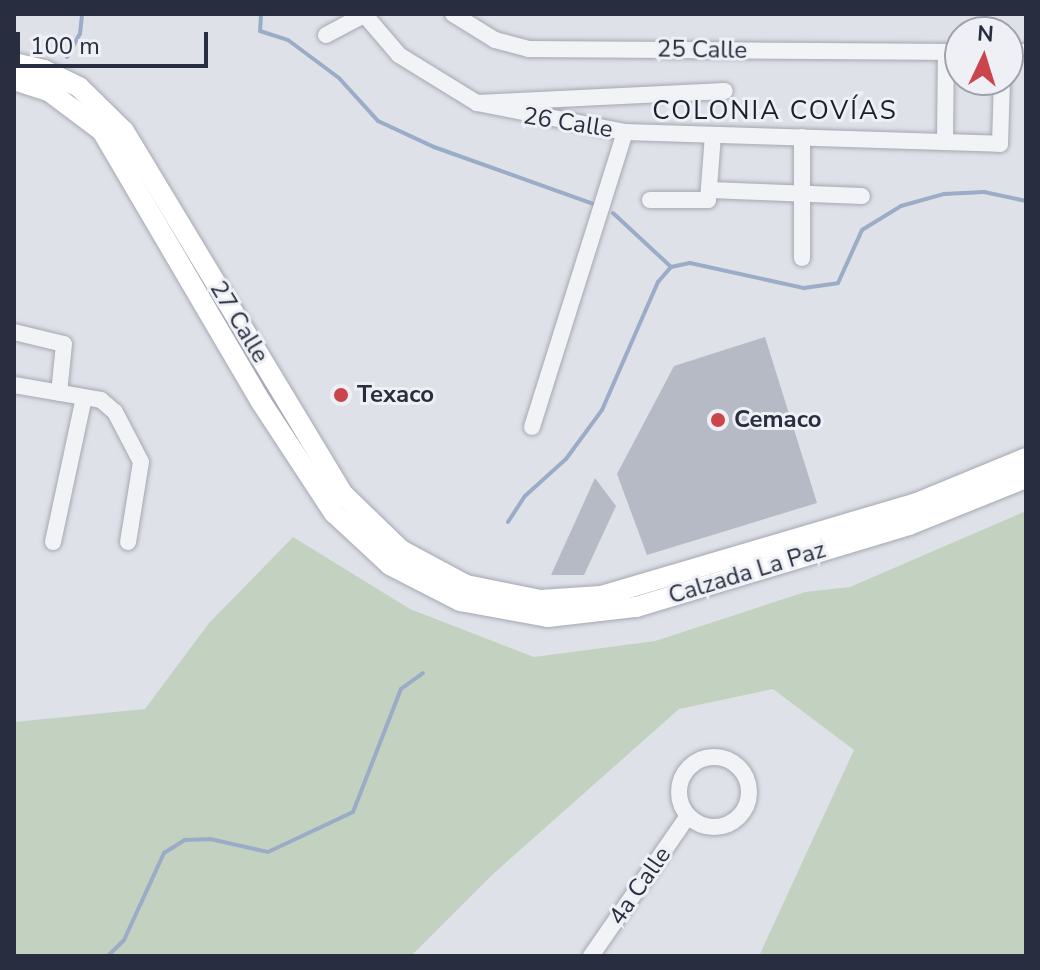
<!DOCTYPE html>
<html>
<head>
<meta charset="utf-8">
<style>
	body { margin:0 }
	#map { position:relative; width:1040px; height:970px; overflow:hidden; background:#dfe1e8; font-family:"Nunito Sans",sans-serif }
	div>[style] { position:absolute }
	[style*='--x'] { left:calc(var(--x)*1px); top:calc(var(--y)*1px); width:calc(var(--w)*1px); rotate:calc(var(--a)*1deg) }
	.green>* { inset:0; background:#c3d2c0 }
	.stream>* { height:4px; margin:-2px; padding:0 2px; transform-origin:2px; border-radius:2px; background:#9aacc7 }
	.building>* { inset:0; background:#b6bac5 }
	.roads { filter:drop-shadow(0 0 2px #a4a8b2) drop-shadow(0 0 2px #a4a8b2) }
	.minor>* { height:16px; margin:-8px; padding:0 8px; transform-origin:8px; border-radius:8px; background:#f1f3f6 }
	.minor>.ring { margin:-8px; padding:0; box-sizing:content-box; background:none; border:16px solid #f1f3f6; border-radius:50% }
	.major>* { height:20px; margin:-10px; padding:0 10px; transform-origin:10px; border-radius:10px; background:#fff }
	.dots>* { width:22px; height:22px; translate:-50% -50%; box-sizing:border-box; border:4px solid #eef0f5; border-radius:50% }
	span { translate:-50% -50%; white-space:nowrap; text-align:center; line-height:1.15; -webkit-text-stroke:6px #eef0f5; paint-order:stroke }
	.street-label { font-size:24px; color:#282e3f }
	.poi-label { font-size:24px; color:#282e3f; font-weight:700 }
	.left { translate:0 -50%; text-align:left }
	.neighbourhood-label { font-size:26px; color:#1a1f2f; letter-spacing:2px }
	.frame { position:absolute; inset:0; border:16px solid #282e3f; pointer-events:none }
	.north { position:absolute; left:944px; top:16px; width:80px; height:80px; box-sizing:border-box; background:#eef0f5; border:2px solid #9fa2ac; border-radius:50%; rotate:4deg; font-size:22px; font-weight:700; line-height:32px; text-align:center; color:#282e3f }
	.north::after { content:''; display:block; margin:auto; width:28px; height:36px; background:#cb454d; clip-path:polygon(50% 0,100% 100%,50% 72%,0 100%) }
	.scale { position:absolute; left:16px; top:32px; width:192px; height:36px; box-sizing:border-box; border:4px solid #282e3f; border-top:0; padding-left:10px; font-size:24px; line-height:28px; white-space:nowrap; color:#282e3f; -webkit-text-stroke:6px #eef0f5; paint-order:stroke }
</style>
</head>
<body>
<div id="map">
	<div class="green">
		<i style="clip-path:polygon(1026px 511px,1026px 956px,759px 956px,854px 750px,773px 689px,679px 709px,492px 875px,411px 956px,14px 956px,14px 722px,145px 709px,209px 623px,293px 537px,410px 609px,534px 657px,655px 641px,805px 592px,850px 587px)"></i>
	</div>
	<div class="stream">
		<i style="--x:261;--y:14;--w:17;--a:93"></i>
		<i style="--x:260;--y:31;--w:29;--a:18"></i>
		<i style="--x:288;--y:40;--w:64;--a:36.7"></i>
		<i style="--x:339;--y:78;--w:58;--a:47.8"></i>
		<i style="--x:378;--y:121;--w:62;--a:24.9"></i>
		<i style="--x:434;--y:147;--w:172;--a:19.7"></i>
		<i style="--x:67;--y:57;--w:26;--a:-61"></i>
		<i style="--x:80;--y:34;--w:20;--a:-84"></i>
		<i style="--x:613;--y:213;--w:78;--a:42.9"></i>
		<i style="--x:508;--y:522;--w:31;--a:-57"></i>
		<i style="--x:525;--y:496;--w:55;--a:-42.1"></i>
		<i style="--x:566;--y:459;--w:61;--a:-53.7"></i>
		<i style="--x:602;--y:410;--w:140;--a:-66.4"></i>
		<i style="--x:658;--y:282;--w:20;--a:-49"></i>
		<i style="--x:671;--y:267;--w:19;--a:-12"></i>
		<i style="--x:690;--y:263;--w:117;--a:12.4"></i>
		<i style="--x:804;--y:288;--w:34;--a:-8"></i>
		<i style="--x:838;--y:283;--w:58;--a:-65.6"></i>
		<i style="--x:862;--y:230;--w:46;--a:-31.6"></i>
		<i style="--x:901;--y:206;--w:45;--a:-15.6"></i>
		<i style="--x:944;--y:194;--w:40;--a:-2.9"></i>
		<i style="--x:984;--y:192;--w:43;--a:12.1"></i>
		<i style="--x:108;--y:956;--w:23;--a:-45"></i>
		<i style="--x:124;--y:940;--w:96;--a:-65.3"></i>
		<i style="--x:164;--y:853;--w:25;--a:-32"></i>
		<i style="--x:185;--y:840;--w:25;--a:-2"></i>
		<i style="--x:210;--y:839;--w:59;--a:12.6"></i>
		<i style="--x:268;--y:852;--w:94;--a:-25.2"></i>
		<i style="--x:353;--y:812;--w:132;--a:-68.7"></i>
		<i style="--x:401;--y:689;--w:27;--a:-36"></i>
	</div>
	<div class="building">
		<i style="clip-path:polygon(765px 337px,817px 503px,647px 555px,617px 474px,674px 366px)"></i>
		<i style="clip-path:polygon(595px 478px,616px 506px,584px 575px,551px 575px)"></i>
	</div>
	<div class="roads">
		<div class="minor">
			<i style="--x:364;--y:14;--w:54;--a:49.5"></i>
			<i style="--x:399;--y:55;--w:92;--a:31.6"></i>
			<i style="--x:477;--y:103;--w:151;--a:11.1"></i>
			<i style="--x:625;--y:132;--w:375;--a:1.8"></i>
			<i style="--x:1000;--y:144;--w:64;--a:-88.2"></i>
			<i style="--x:453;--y:14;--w:49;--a:31.8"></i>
			<i style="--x:495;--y:40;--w:34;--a:15"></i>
			<i style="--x:528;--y:49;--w:432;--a:0.4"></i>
			<i style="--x:326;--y:35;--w:43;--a:-27.8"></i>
			<i style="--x:1008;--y:52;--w:18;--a:0"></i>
			<i style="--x:477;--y:103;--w:248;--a:-2.8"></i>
			<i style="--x:802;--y:137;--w:121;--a:90"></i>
			<i style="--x:945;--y:142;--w:90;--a:-89.4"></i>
			<i style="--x:710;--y:190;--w:152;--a:2.3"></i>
			<i style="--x:650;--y:200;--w:58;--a:0"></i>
			<i style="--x:708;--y:200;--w:65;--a:-85.6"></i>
			<i style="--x:14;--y:332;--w:51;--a:13.5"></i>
			<i style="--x:64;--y:344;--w:49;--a:95.8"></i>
			<i style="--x:14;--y:385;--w:88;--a:9.8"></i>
			<i style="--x:101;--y:400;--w:18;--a:41"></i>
			<i style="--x:115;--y:412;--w:56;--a:62.5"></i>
			<i style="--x:141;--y:462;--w:81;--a:99.2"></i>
			<i style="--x:532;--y:427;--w:309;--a:-72.5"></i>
			<i style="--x:53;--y:542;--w:148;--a:-77.9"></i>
			<i class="ring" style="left:679px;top:757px;width:54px;height:54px"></i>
			<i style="--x:591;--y:956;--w:170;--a:-55.3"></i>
		</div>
		<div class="major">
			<i style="--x:14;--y:63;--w:31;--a:13"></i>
			<i style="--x:44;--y:70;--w:39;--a:26"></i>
			<i style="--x:79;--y:87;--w:63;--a:44.4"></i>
			<i style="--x:124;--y:131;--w:425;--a:58.9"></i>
			<i style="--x:344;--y:495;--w:79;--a:44"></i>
			<i style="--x:401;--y:550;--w:74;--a:28.3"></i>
			<i style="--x:466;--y:585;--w:76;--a:11.5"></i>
			<i style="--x:540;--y:600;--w:61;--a:-3.8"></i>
			<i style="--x:601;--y:596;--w:329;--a:-16.4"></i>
			<i style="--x:917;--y:503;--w:118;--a:-22.4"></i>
			<i style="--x:14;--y:80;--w:38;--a:18"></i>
			<i style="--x:50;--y:92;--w:65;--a:36.9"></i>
			<i style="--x:102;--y:131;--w:314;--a:59.6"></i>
			<i style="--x:261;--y:402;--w:133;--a:56.7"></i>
			<i style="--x:334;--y:513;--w:76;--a:42.9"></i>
			<i style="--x:390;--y:565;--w:79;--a:27.2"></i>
			<i style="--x:460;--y:601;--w:89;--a:10.3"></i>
			<i style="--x:548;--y:617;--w:89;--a:-6.5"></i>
			<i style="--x:636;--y:607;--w:285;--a:-16.7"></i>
			<i style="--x:909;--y:525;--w:126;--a:-21.9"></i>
		</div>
	</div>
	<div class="dots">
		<i style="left:341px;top:395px;background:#cb454d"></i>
		<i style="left:718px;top:420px;background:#cb454d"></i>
	</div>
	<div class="street-label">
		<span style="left:702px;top:50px;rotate:1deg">25 Calle</span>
		<span style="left:568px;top:123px;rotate:9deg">26 Calle</span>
		<span style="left:239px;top:322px;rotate:59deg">27 Calle</span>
		<span style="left:747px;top:573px;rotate:-17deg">Calzada La Paz</span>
		<span style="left:640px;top:886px;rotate:-55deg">4a Calle</span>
	</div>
	<div class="poi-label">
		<span class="left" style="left:357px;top:395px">Texaco</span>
		<span class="left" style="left:734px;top:420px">Cemaco</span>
	</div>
	<div class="neighbourhood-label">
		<span style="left:775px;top:111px">COLONIA COVÍAS</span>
	</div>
	<div class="frame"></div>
	<div class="north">N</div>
	<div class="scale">100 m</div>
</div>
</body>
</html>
